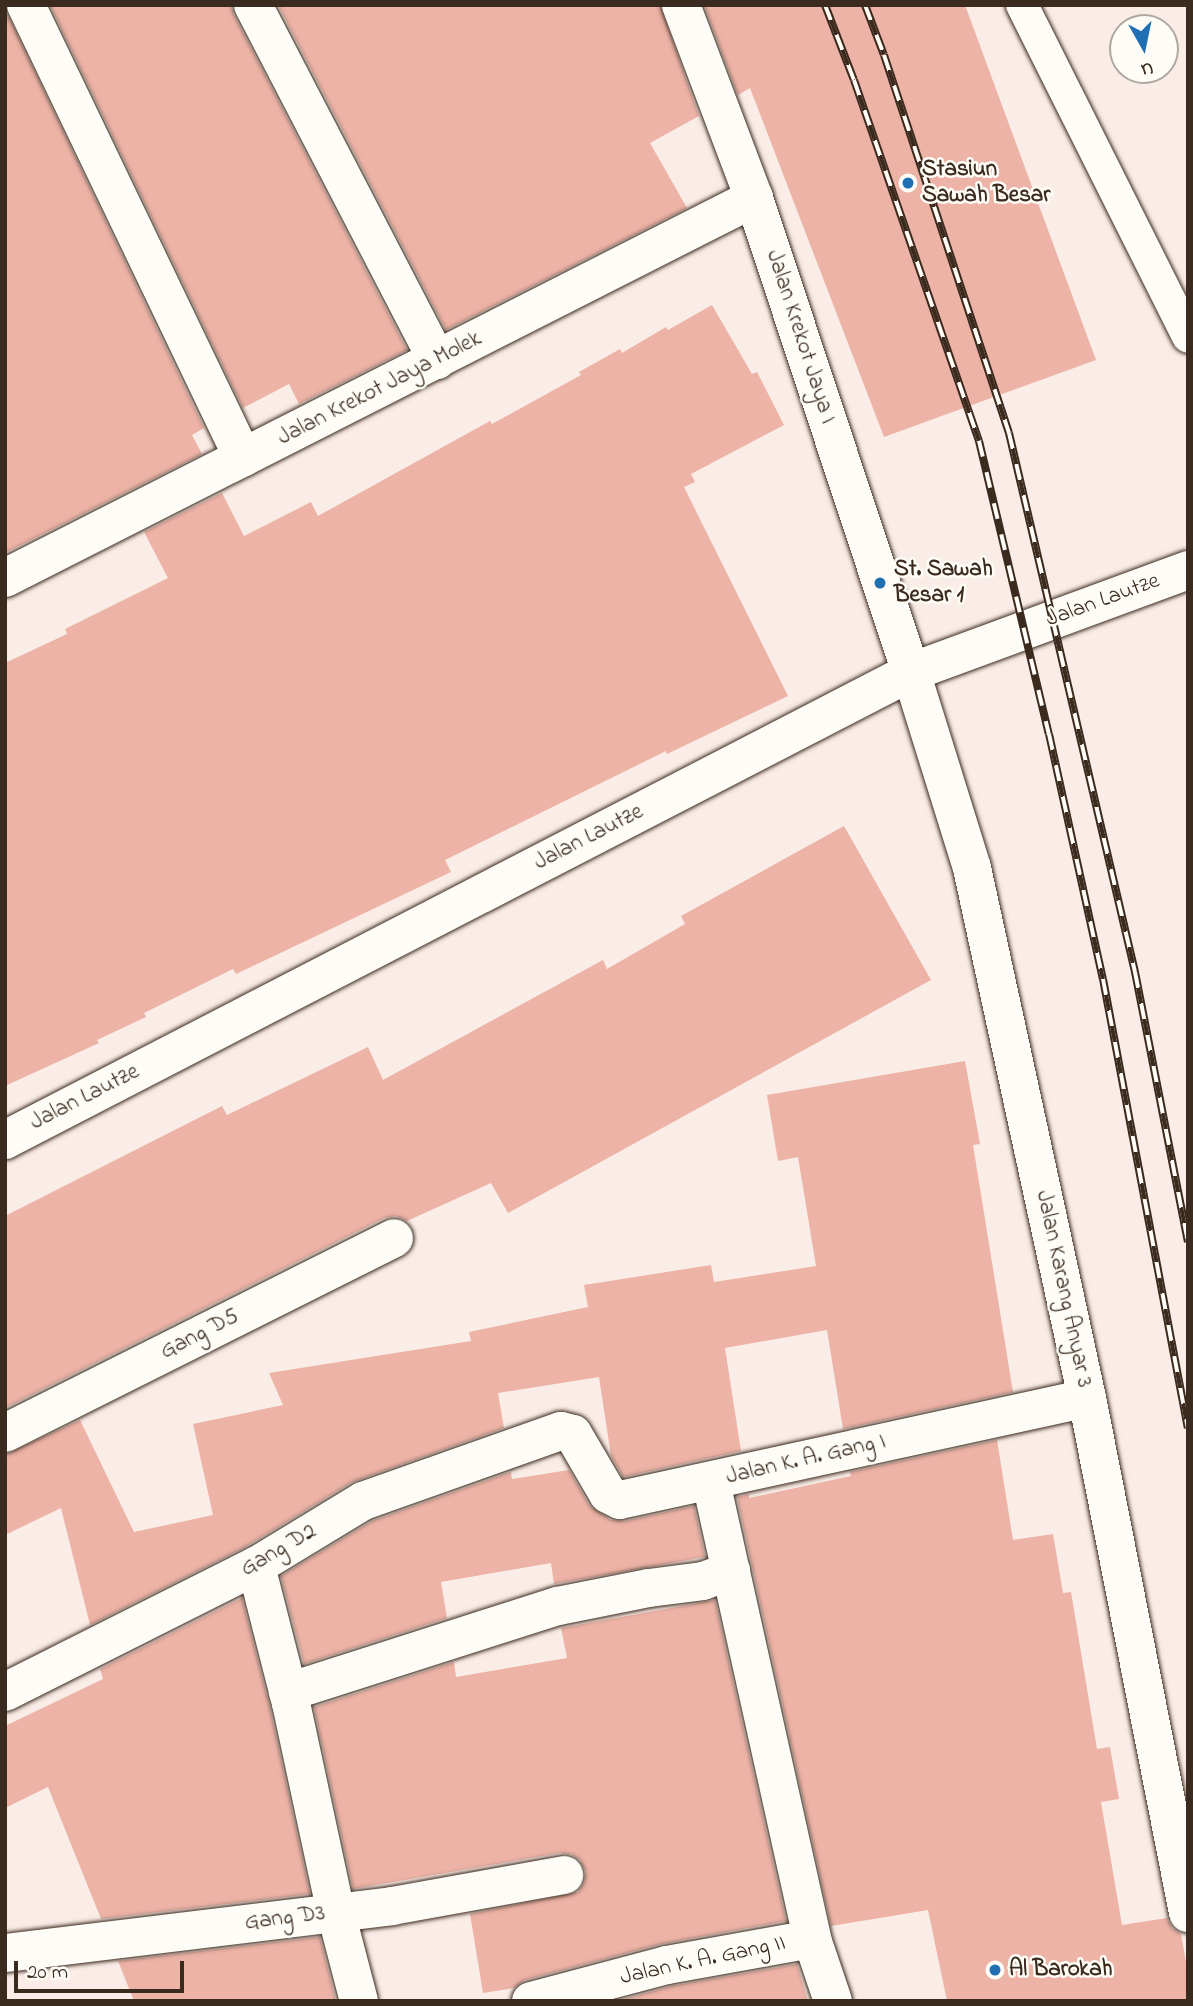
<!DOCTYPE html>
<html>
<head>
<meta charset="utf-8">
<style>
	body { margin:0 }
	#map { position:relative; width:1193px; height:2006px; overflow:hidden; background:#faede7; font-family:"Indie Flower",sans-serif }
	div>[style] { position:absolute }
	[style*='--x'] { left:calc(var(--x)*1px); top:calc(var(--y)*1px); width:calc(var(--w)*1px); rotate:calc(var(--a)*1deg) }
	.building>* { inset:0; background:#ecb3a6 }
	.roads { filter:drop-shadow(0 0 2px #3b2a1e) drop-shadow(0 0 2px #3b2a1e) }
	.lane>* { height:32px; margin:-16px; padding:0 16px; transform-origin:16px; border-radius:16px; background:#fdfcf7 }
	.street>* { height:38px; margin:-19px; padding:0 19px; transform-origin:19px; border-radius:19px; background:#fdfcf7 }
	.secondary>* { height:38px; margin:-19px; padding:0 19px; transform-origin:19px; border-radius:19px; background:#fdfcf7 }
	.rail>* { height:8px; margin-top:-4px; transform-origin:0; background:repeating-linear-gradient(90deg,#fdfcf7 0 16px,#3b2a1e 0 32px); box-sizing:border-box; border-block:2px solid #3b2a1e }
	.dots>* { width:19px; height:19px; translate:-50% -50%; box-sizing:border-box; border:4px solid #fdfcf7; border-radius:50% }
	span { translate:-50% -50%; white-space:nowrap; text-align:center; line-height:1.15; -webkit-text-stroke:5px #fdfcf7; paint-order:stroke }
	.poi-label { font-size:23px; color:#3b2a1e; font-weight:700 }
	.left { translate:0 -50%; text-align:left }
	.street-label { font-size:23px; color:#3b2a1e }
	.frame { position:absolute; inset:0; border:7px solid #3b2a1e; pointer-events:none }
	.north { position:absolute; left:1109px; top:14px; width:70px; height:70px; box-sizing:border-box; background:#fdfcf7; border:2px solid #afa8a0; border-radius:50%; rotate:171deg; font-size:19px; font-weight:700; line-height:28px; text-align:center; color:#3b2a1e }
	.north::after { content:''; display:block; margin:auto; width:24px; height:32px; background:#1f6fb2; clip-path:polygon(50% 0,100% 100%,50% 72%,0 100%) }
	.scale { position:absolute; left:14px; top:1961px; width:170px; height:32px; box-sizing:border-box; border:4px solid #3b2a1e; border-top:0; padding-left:9px; font-size:21px; line-height:24px; white-space:nowrap; color:#3b2a1e; -webkit-text-stroke:5px #fdfcf7; paint-order:stroke }
</style>
</head>
<body>
<div id="map">
	<div class="building">
		<i style="clip-path:polygon(50px 5px,231px 5px,234px 15px,407px 350px,299px 404px,289px 384px,243px 408px)"></i>
		<i style="clip-path:polygon(278px 5px,660px 5px,699px 116px,650px 143px,687px 208px,446px 330px)"></i>
		<i style="clip-path:polygon(704px 5px,965px 5px,1096px 360px,884px 437px,750px 88px,738px 95px)"></i>
		<i style="clip-path:polygon(5px 9px,204px 428px,192px 435px,202px 454px,5px 553px)"></i>
		<i style="clip-path:polygon(712px 305px,752px 374px,757px 372px,784px 425px,691px 474px,695px 482px,684px 487px,788px 696px,667px 754px,666px 751px,445px 860px,451px 872px,236px 974px,233px 969px,144px 1013px,146px 1017px,97px 1040px,99px 1043px,5px 1086px,5px 663px,67px 634px,65px 629px,168px 578px,144px 532px,222px 493px,244px 536px,311px 502px,318px 516px,490px 421px,492px 424px,581px 375px,579px 372px,620px 349px,622px 353px,666px 327px,668px 330px)"></i>
		<i style="clip-path:polygon(844px 826px,931px 980px,508px 1213px,491px 1183px,407px 1221px,396px 1216px,384px 1218px,5px 1408px,5px 1216px,222px 1106px,227px 1115px,368px 1047px,383px 1080px,603px 960px,607px 969px,685px 924px,681px 916px)"></i>
		<i style="clip-path:polygon(965px 1061px,980px 1144px,973px 1145px,1013px 1392px,843px 1429px,827px 1330px,725px 1348px,741px 1451px,623px 1477px,611px 1456px,599px 1377px,498px 1393px,504px 1428px,352px 1482px,245px 1547px,90px 1625px,61px 1508px,5px 1535px,5px 1455px,80px 1420px,134px 1532px,213px 1515px,193px 1424px,283px 1405px,269px 1373px,471px 1341px,469px 1332px,588px 1307px,584px 1285px,711px 1265px,714px 1282px,816px 1266px,798px 1157px,778px 1161px,767px 1095px)"></i>
		<i style="clip-path:polygon(997px 1440px,1013px 1540px,1053px 1534px,1063px 1593px,1071px 1592px,1097px 1749px,1110px 1747px,1119px 1799px,1101px 1802px,1122px 1925px,1167px 1918px,1172px 1928px,1181px 1934px,1188px 1973px,1188px 2001px,947px 2001px,928px 1910px,831px 1926px,737px 1497px,749px 1494px,749px 1498px,851px 1476px,850px 1472px)"></i>
		<i style="clip-path:polygon(569px 1470px,590px 1506px,611px 1520px,625px 1521px,694px 1506px,705px 1557px,554px 1584px,551px 1563px,441px 1582px,447px 1618px,304px 1664px,281px 1576px,372px 1521px,511px 1472px,512px 1479px)"></i>
		<i style="clip-path:polygon(242px 1598px,270px 1708px,310px 1894px,101px 1919px,48px 1787px,5px 1808px,5px 1726px,103px 1679px,100px 1669px)"></i>
		<i style="clip-path:polygon(715px 1600px,786px 1921px,661px 1944px,525px 1980px,514px 1988px,483px 1993px,470px 1914px,578px 1892px,584px 1883px,586px 1872px,580px 1860px,571px 1854px,560px 1853px,353px 1889px,314px 1707px,454px 1662px,456px 1677px,567px 1658px,561px 1628px)"></i>
		<i style="clip-path:polygon(320px 1937px,336px 2001px,134px 2001px,118px 1961px)"></i>
		<i style="clip-path:polygon(797px 1964px,808px 2001px,617px 2001px,672px 1986px)"></i>
	</div>
	<div class="roads">
		<div class="lane">
			<i style="--x:1022;--y:5;--w:371;--a:63.4"></i>
		</div>
		<div class="street">
			<i style="--x:26;--y:5;--w:502;--a:64.4"></i>
			<i style="--x:253;--y:5;--w:400;--a:62.6"></i>
			<i style="--x:5;--y:578;--w:840;--a:-26.9"></i>
			<i style="--x:5;--y:1433;--w:435;--a:-26.6"></i>
			<i style="--x:711;--y:1482;--w:468;--a:77.5"></i>
			<i style="--x:256;--y:1566;--w:141;--a:75.7"></i>
			<i style="--x:291;--y:1703;--w:215;--a:77.9"></i>
			<i style="--x:336;--y:1913;--w:91;--a:75.4"></i>
			<i style="--x:5;--y:1692;--w:281;--a:-26.7"></i>
			<i style="--x:256;--y:1566;--w:125;--a:-31.3"></i>
			<i style="--x:363;--y:1501;--w:210;--a:-19.5"></i>
			<i style="--x:561;--y:1431;--w:12;--a:14"></i>
			<i style="--x:573;--y:1434;--w:69;--a:59.7"></i>
			<i style="--x:608;--y:1494;--w:13;--a:27"></i>
			<i style="--x:620;--y:1500;--w:478;--a:-12.3"></i>
			<i style="--x:288;--y:1692;--w:283;--a:-17.7"></i>
			<i style="--x:558;--y:1606;--w:93;--a:-11.2"></i>
			<i style="--x:649;--y:1588;--w:54;--a:-7.4"></i>
			<i style="--x:703;--y:1581;--w:30;--a:-20"></i>
			<i style="--x:5;--y:1953;--w:390;--a:-6.9"></i>
			<i style="--x:392;--y:1906;--w:175;--a:-10.2"></i>
			<i style="--x:531;--y:2001;--w:141;--a:-14.8"></i>
			<i style="--x:667;--y:1965;--w:147;--a:-10.2"></i>
			<i style="--x:812;--y:1939;--w:65;--a:71.3"></i>
		</div>
		<div class="secondary">
			<i style="--x:681;--y:5;--w:206;--a:69.3"></i>
			<i style="--x:754;--y:198;--w:499;--a:71.7"></i>
			<i style="--x:911;--y:672;--w:205;--a:72.7"></i>
			<i style="--x:972;--y:868;--w:542;--a:77.76"></i>
			<i style="--x:1087;--y:1398;--w:525;--a:78.9"></i>
			<i style="--x:5;--y:1140;--w:1020;--a:-27.32"></i>
			<i style="--x:911;--y:672;--w:295;--a:-20.2"></i>
		</div>
	</div>
	<div class="rail">
		<i style="--x:825;--y:5;--w:80;--a:68.9"></i>
		<i style="--x:854;--y:80;--w:382;--a:70.9"></i>
		<i style="--x:979;--y:441;--w:301;--a:76.6"></i>
		<i style="--x:1049;--y:734;--w:251;--a:77.6"></i>
		<i style="--x:1103;--y:979;--w:457;--a:79.3"></i>
		<i style="--x:865;--y:5;--w:53;--a:69.2"></i>
		<i style="--x:884;--y:55;--w:398;--a:71.7"></i>
		<i style="--x:1009;--y:433;--w:554;--a:76.84"></i>
		<i style="--x:1135;--y:972;--w:275;--a:78.9"></i>
	</div>
	<div class="dots">
		<i style="left:908px;top:183px;background:#1f6fb2"></i>
		<i style="left:880px;top:583px;background:#1f6fb2"></i>
		<i style="left:995px;top:1970px;background:#1f6fb2"></i>
	</div>
	<div class="poi-label">
		<span class="left" style="left:922px;top:183px">Stasiun<br>Sawah Besar</span>
		<span class="left" style="left:894px;top:583px">St. Sawah<br>Besar 1</span>
		<span class="left" style="left:1009px;top:1970px">Al Barokah</span>
	</div>
	<div class="street-label">
		<span style="left:800px;top:337px;rotate:72deg">Jalan Krekot Jaya I</span>
		<span style="left:380px;top:389px;rotate:-27deg">Jalan Krekot Jaya Molek</span>
		<span style="left:1103px;top:601px;rotate:-20deg">Jalan Lautze</span>
		<span style="left:589px;top:838px;rotate:-27deg">Jalan Lautze</span>
		<span style="left:85px;top:1098px;rotate:-27deg">Jalan Lautze</span>
		<span style="left:1063px;top:1289px;rotate:78deg">Jalan Karang Anyar 3</span>
		<span style="left:200px;top:1335px;rotate:-27deg">Gang D5</span>
		<span style="left:806px;top:1460px;rotate:-13deg">Jalan K. A. Gang I</span>
		<span style="left:279px;top:1551px;rotate:-30deg">Gang D2</span>
		<span style="left:285px;top:1919px;rotate:-7deg">Gang D3</span>
		<span style="left:703px;top:1961px;rotate:-12deg">Jalan K. A. Gang II</span>
	</div>
	<div class="frame"></div>
	<div class="north">U</div>
	<div class="scale">20 m</div>
</div>
</body>
</html>
